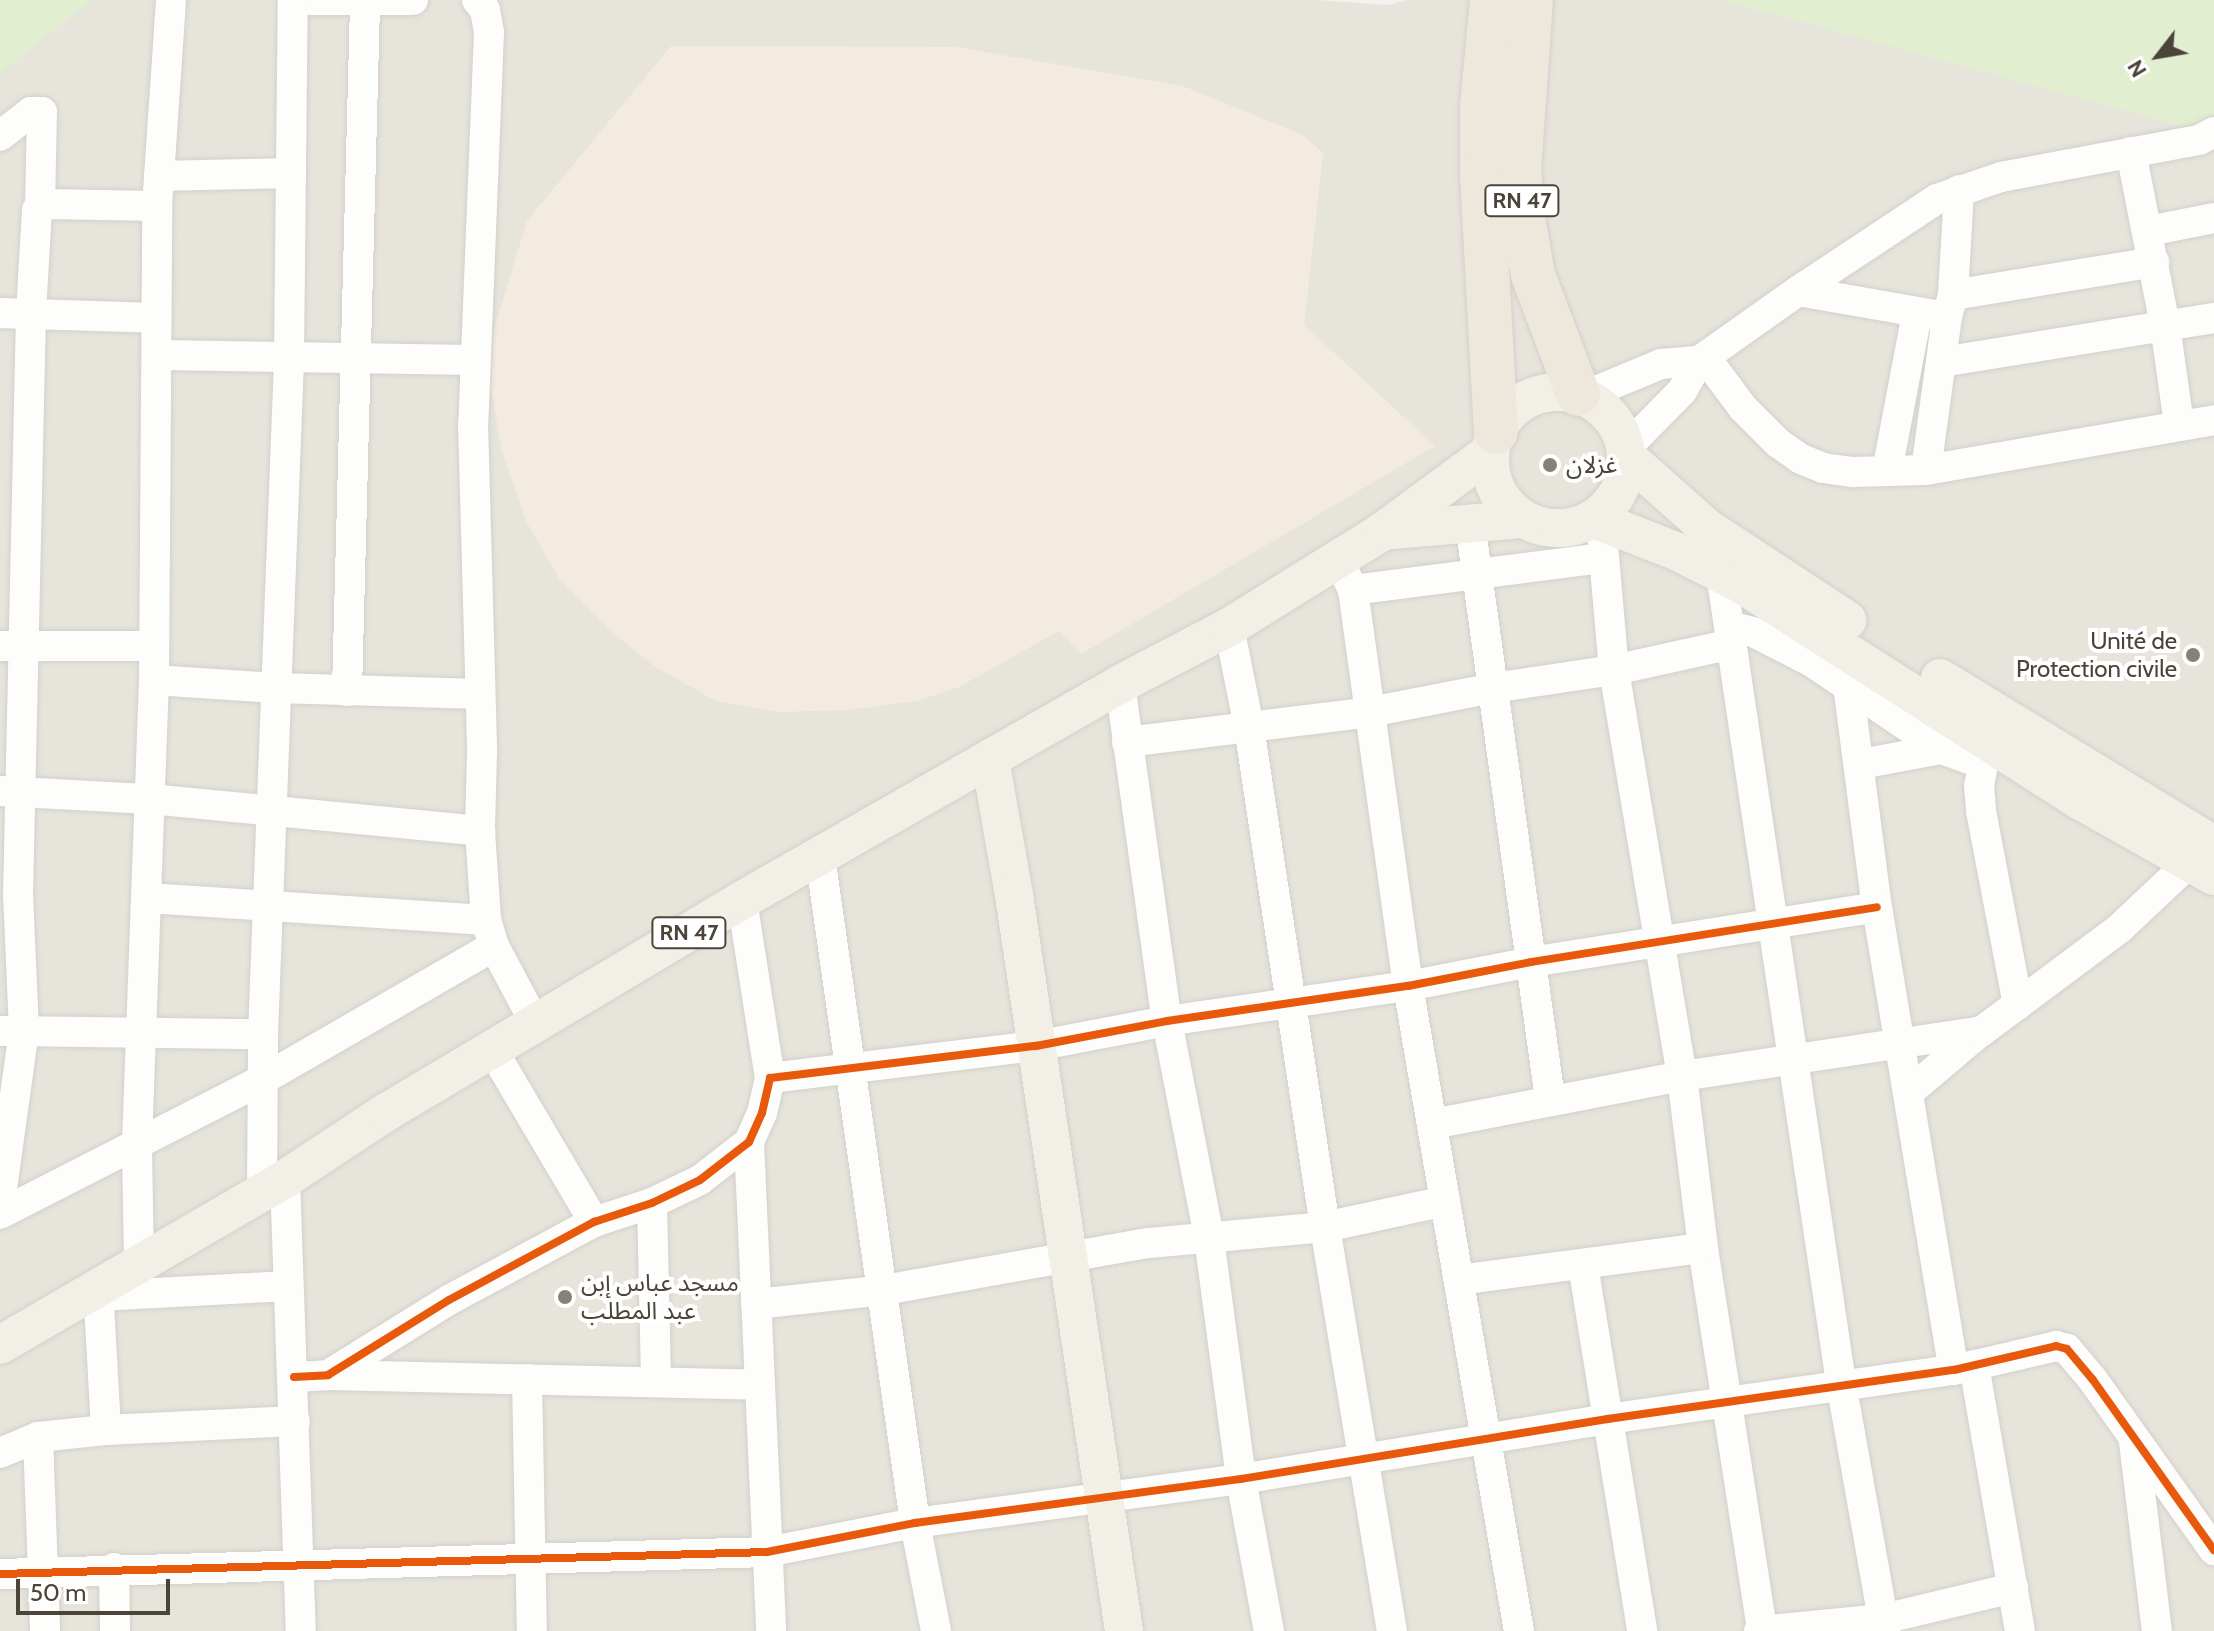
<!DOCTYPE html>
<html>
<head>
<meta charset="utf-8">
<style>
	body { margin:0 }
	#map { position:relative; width:2214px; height:1631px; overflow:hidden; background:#f4f2ee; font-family:Cabin,"Noto Sans Arabic",sans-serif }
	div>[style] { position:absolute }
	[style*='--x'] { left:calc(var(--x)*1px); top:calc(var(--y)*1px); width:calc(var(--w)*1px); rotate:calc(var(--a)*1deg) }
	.residential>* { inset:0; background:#e7e4dc }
	.commercial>* { inset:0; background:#f3ebdf }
	.green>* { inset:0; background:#e1eecf }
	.roads { filter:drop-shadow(0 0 2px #d2d0cb) drop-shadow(0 0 2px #d2d0cb) }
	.minor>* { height:30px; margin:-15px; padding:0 15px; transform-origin:15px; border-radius:15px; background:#fdfdfc }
	.major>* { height:38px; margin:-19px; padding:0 19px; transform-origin:19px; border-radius:19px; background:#f2efe6 }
	.major>.ring { margin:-19px; padding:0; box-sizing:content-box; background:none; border:38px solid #f2efe6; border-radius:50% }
	.highway>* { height:44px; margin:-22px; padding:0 22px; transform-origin:22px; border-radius:22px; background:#ede8db }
	.cycleway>* { height:8px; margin:-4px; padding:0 4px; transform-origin:4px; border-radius:4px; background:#e8590c }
	.dots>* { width:22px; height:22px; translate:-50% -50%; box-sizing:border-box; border:4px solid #fff; border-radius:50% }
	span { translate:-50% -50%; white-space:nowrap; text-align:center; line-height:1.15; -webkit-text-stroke:8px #fff; paint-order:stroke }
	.shield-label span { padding:2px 6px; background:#fff; border:2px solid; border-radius:6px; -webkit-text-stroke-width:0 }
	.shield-label { font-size:22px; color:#4b4439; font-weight:700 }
	.poi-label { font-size:24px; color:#4b4439 }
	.left { translate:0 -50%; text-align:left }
	.right { translate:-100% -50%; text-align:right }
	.north { position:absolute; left:2118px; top:16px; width:80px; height:80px; -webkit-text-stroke:6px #fff; paint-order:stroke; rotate:239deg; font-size:22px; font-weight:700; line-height:32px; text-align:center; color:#4b4439 }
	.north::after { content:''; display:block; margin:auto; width:28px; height:36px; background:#4b4439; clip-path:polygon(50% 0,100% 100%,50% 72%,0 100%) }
	.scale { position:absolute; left:16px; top:1579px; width:154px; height:36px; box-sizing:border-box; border:4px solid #4b4439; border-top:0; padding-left:10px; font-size:24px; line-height:28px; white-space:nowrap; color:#4b4439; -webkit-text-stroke:6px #fff; paint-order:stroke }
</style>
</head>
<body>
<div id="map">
	<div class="residential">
		<i style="clip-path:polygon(0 0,1317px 0,1388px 5px,1407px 0,2214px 0,2214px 1631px,0 1631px)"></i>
	</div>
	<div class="commercial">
		<i style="clip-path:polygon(671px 46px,956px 47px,1183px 86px,1303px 135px,1323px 153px,1304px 325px,1435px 446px,1081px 654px,1059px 631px,959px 687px,916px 701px,849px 710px,778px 712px,716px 701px,654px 666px,614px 634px,560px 580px,526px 521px,502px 451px,490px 381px,495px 326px,527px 221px)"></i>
	</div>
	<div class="green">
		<i style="clip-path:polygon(0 0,92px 0,0 73px)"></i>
		<i style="clip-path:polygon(1721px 0,2214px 0,2214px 135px)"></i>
	</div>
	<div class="roads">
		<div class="minor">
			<i style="--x:310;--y:0;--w:103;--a:0"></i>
			<i style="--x:477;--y:0;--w:13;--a:51"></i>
			<i style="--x:485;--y:10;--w:22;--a:80"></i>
			<i style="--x:489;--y:32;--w:391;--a:92.3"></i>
			<i style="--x:473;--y:423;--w:330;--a:88.4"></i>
			<i style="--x:482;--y:753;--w:78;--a:91.5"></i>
			<i style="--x:480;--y:831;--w:89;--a:86.1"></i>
			<i style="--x:486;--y:920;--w:27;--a:73"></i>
			<i style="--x:494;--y:946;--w:89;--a:62"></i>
			<i style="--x:0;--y:136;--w:39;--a:-38"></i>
			<i style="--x:31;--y:112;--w:11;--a:0"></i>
			<i style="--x:42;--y:112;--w:94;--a:91.2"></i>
			<i style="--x:2131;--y:152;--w:176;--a:78.9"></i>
			<i style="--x:2165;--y:325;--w:101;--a:82"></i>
			<i style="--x:159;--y:176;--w:132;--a:-1.3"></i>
			<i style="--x:2149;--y:231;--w:66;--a:-11.3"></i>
			<i style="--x:1798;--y:291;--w:151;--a:9.9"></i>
			<i style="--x:1947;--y:317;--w:23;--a:-75"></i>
			<i style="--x:1953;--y:295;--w:105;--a:-86.7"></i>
			<i style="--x:1953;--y:295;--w:204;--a:-9.3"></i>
			<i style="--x:0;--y:313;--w:156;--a:1.8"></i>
			<i style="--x:157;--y:355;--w:318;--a:0.9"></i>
			<i style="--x:1705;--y:357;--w:64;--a:53.3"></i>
			<i style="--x:1743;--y:408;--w:49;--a:45"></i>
			<i style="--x:1778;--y:443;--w:28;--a:35"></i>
			<i style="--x:1801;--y:459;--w:24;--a:22"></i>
			<i style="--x:1823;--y:468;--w:30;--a:8"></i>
			<i style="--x:1853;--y:472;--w:73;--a:-1.6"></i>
			<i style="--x:1926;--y:470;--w:292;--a:-9.8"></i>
			<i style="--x:1942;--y:362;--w:276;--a:-9.2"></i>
			<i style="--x:1584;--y:396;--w:83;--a:-22.6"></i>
			<i style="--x:1661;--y:364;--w:38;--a:-5"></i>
			<i style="--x:1626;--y:448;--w:80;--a:-45.5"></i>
			<i style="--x:1682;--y:391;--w:34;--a:-60"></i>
			<i style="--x:1699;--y:361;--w:121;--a:-35.3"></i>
			<i style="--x:1798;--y:291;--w:167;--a:-33.5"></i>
			<i style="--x:1937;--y:199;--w:68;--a:-19"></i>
			<i style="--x:2001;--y:177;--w:201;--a:-10.6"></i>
			<i style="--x:2199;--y:140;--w:17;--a:-28"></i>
			<i style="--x:1926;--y:470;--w:154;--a:-82.2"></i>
			<i style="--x:1887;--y:471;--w:161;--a:-79.2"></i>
			<i style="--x:1601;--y:522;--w:149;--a:85"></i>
			<i style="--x:1614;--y:670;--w:412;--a:80.5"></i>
			<i style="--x:1682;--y:1076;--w:173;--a:83"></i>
			<i style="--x:1703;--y:1248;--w:388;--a:81.2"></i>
			<i style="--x:1470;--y:523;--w:582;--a:82.09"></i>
			<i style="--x:1337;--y:558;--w:36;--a:63"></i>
			<i style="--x:1353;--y:590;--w:400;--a:82.1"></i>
			<i style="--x:1408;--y:986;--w:654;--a:80.24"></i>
			<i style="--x:1721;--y:573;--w:819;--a:81.57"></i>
			<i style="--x:1841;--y:1383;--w:252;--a:79.9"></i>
			<i style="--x:1353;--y:590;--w:251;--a:-7.3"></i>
			<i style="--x:1729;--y:626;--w:25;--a:14"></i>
			<i style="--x:1753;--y:632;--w:66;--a:27"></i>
			<i style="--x:1812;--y:662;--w:156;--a:34"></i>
			<i style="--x:1229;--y:627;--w:102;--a:78.7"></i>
			<i style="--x:1249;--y:727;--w:506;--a:81.36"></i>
			<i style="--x:1325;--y:1227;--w:410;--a:80.6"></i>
			<i style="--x:0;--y:646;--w:153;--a:0"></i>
			<i style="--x:1854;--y:655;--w:31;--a:101"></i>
			<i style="--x:1848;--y:685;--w:224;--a:82.6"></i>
			<i style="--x:1877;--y:907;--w:469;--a:80.6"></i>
			<i style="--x:154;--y:680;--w:122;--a:3.8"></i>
			<i style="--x:276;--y:688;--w:204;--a:1.7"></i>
			<i style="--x:1120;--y:684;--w:340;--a:82.1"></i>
			<i style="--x:1167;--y:1021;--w:221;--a:79"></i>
			<i style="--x:1209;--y:1238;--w:243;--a:82.4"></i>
			<i style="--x:1241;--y:1479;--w:155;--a:79.6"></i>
			<i style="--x:347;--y:691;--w:689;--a:-88.5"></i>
			<i style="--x:1127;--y:742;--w:245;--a:-7"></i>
			<i style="--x:1370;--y:712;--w:125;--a:-11"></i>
			<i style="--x:1493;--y:688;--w:122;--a:-8.5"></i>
			<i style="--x:1614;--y:670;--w:121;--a:-12.4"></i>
			<i style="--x:1994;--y:744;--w:23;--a:119"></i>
			<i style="--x:1983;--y:764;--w:22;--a:100"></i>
			<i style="--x:1979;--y:786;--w:25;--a:85"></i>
			<i style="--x:1981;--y:811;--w:197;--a:79.2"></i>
			<i style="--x:1861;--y:764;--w:81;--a:-10.6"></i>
			<i style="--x:1941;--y:749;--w:45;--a:19.7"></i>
			<i style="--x:0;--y:791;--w:150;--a:3.1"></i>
			<i style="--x:150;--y:799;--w:332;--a:5.5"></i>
			<i style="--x:820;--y:856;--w:674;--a:81.89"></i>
			<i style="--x:915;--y:1523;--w:110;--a:79"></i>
			<i style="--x:147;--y:898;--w:340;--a:3.7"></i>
			<i style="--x:742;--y:900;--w:180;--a:81.1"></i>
			<i style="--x:0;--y:1031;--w:263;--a:0.7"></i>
			<i style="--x:493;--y:1051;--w:199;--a:59.4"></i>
			<i style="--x:1909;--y:1092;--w:94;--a:-40.3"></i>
			<i style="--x:1433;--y:1124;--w:254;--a:-10.9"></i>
			<i style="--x:1682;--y:1076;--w:303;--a:-8.5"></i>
			<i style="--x:1982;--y:1031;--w:172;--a:-36.7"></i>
			<i style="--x:2120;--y:928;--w:118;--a:-43.3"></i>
			<i style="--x:749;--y:1142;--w:489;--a:87.4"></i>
			<i style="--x:285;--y:1179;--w:452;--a:88"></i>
			<i style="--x:2;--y:1189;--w:160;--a:-82.1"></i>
			<i style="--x:24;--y:1031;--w:135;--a:-92.5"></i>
			<i style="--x:18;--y:896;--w:582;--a:-88.72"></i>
			<i style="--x:31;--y:314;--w:104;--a:-86.7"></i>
			<i style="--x:37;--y:210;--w:12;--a:-31"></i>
			<i style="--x:47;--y:204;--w:110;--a:1"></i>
			<i style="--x:262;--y:1191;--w:157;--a:-89.6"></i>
			<i style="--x:263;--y:1034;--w:676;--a:-87.79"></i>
			<i style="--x:289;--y:359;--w:359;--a:-89.4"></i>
			<i style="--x:652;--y:1203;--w:178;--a:88.7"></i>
			<i style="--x:0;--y:1214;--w:294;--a:-27.1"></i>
			<i style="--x:262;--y:1080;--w:268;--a:-30"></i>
			<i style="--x:139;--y:1263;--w:120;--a:-91"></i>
			<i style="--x:137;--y:1143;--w:463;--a:-87.9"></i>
			<i style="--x:154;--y:680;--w:474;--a:-89.6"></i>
			<i style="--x:157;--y:206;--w:206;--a:-86.1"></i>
			<i style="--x:1583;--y:1265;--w:371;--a:80.8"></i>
			<i style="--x:1459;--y:1280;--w:246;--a:-7.5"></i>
			<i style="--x:98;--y:1286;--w:144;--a:86.8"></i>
			<i style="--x:98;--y:1296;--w:190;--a:-3"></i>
			<i style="--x:756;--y:1304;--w:129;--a:-6.2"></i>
			<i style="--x:884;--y:1290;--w:269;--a:-10.1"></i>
			<i style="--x:1149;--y:1243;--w:177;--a:-5.2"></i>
			<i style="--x:1325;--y:1227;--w:123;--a:-12.2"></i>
			<i style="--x:1974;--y:1365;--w:270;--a:80.2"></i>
			<i style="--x:328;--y:1375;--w:432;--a:1.3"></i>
			<i style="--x:294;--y:1377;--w:34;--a:-3"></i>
			<i style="--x:328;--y:1375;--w:142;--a:-31.8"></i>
			<i style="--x:449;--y:1300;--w:165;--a:-28.3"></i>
			<i style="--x:594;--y:1222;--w:61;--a:-18.1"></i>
			<i style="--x:652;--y:1203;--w:53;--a:-25.6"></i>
			<i style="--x:700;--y:1180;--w:62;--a:-37.8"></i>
			<i style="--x:749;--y:1142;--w:32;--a:-66"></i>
			<i style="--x:762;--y:1113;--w:36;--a:-77"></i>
			<i style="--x:770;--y:1078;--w:268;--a:-6.9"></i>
			<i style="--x:1036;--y:1046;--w:133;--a:-10.8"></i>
			<i style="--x:1167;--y:1021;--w:244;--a:-8.3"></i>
			<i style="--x:1408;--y:986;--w:125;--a:-11"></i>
			<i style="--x:1531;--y:962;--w:350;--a:-9"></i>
			<i style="--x:527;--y:1379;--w:252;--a:88.9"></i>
			<i style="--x:38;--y:1437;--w:194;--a:87.9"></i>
			<i style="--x:2134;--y:1442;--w:190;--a:83.1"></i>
			<i style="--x:0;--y:1453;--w:41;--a:-22.8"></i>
			<i style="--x:38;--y:1437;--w:68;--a:-5.9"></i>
			<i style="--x:106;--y:1430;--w:189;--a:-2.7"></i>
			<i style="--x:114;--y:1568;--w:63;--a:89.1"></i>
			<i style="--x:0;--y:1574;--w:767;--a:-1.64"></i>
			<i style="--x:767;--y:1552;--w:151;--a:-11.1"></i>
			<i style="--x:915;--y:1523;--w:329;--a:-7.7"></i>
			<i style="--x:1241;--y:1479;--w:372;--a:-9.3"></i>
			<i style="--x:1608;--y:1419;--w:349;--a:-8.1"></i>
			<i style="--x:1954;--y:1370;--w:105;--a:-13.2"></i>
			<i style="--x:2056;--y:1346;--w:11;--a:15"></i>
			<i style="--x:2067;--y:1349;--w:40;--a:50"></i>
			<i style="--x:2093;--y:1380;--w:209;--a:54.6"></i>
			<i style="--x:1759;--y:1631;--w:125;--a:-5.5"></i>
			<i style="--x:1883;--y:1619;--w:134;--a:-13.4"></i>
		</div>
		<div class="major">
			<i class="ring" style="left:1490px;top:392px;width:98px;height:98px"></i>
			<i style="--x:1627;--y:457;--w:107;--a:41.6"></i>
			<i style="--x:1707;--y:528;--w:168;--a:33.3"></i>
			<i style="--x:1594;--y:519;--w:90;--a:21.4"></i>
			<i style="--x:1678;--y:552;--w:71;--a:26.9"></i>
			<i style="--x:1741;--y:584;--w:401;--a:32.6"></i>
			<i style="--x:2079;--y:800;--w:155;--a:29.4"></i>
			<i style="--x:1383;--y:531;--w:140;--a:-4.9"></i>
			<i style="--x:1940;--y:678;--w:321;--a:31.4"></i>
			<i style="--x:990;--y:759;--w:138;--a:80"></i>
			<i style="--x:1014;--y:895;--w:744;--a:81.5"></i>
			<i style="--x:0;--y:1345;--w:330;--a:-30.2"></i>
			<i style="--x:285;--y:1179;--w:120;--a:-33.4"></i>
			<i style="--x:385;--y:1113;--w:416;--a:-30.8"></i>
			<i style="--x:742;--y:900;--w:435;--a:-29.7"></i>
			<i style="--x:1120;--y:684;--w:123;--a:-27.6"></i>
			<i style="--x:1229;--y:627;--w:181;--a:-31.9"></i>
			<i style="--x:1383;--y:531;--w:133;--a:-36.4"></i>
		</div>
		<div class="highway">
			<i style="--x:1492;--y:0;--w:106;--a:95.4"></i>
			<i style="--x:1482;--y:106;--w:69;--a:90"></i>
			<i style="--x:1482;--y:175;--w:257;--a:86.9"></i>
			<i style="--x:1531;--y:0;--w:170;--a:94"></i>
			<i style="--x:1519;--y:170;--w:53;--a:84.6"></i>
			<i style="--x:1524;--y:223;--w:53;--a:80.2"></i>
			<i style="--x:1533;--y:275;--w:127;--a:69.3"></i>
		</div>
	</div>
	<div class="cycleway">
		<i style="--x:294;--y:1377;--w:34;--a:-3"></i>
		<i style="--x:328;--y:1375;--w:142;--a:-31.8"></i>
		<i style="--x:449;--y:1300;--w:165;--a:-28.3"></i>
		<i style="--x:594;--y:1222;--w:61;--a:-18.1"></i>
		<i style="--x:652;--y:1203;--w:53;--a:-25.6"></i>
		<i style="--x:700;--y:1180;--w:62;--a:-37.8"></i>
		<i style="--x:749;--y:1142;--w:32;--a:-66"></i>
		<i style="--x:762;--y:1113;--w:36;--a:-77"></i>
		<i style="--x:770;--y:1078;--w:268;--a:-6.9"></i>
		<i style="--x:1036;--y:1046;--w:133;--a:-10.8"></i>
		<i style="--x:1167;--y:1021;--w:244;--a:-8.3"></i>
		<i style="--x:1408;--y:986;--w:125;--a:-11"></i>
		<i style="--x:1531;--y:962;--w:350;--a:-9"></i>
		<i style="--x:0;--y:1574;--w:767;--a:-1.64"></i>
		<i style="--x:767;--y:1552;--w:151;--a:-11.1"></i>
		<i style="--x:915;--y:1523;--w:329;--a:-7.7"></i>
		<i style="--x:1241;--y:1479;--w:372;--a:-9.3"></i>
		<i style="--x:1608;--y:1419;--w:349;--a:-8.1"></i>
		<i style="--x:1954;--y:1370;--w:105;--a:-13.2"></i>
		<i style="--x:2056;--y:1346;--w:11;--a:15"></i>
		<i style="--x:2067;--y:1349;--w:40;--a:50"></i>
		<i style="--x:2093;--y:1380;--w:209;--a:54.6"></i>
	</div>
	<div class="dots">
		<i style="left:1550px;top:465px;background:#868178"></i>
		<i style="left:2193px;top:655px;background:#868178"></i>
		<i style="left:565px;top:1297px;background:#868178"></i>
	</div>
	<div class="shield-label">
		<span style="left:1522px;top:201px">RN 47</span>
		<span style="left:689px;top:933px">RN 47</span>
	</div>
	<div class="poi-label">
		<span class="left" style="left:1566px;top:465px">غزلان</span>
		<span class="right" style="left:2177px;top:655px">Unité de<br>Protection civile</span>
		<span class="left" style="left:581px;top:1297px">مسجد عباس إبن<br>عبد المطلب</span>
	</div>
	<div class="north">N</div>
	<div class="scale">50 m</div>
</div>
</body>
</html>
